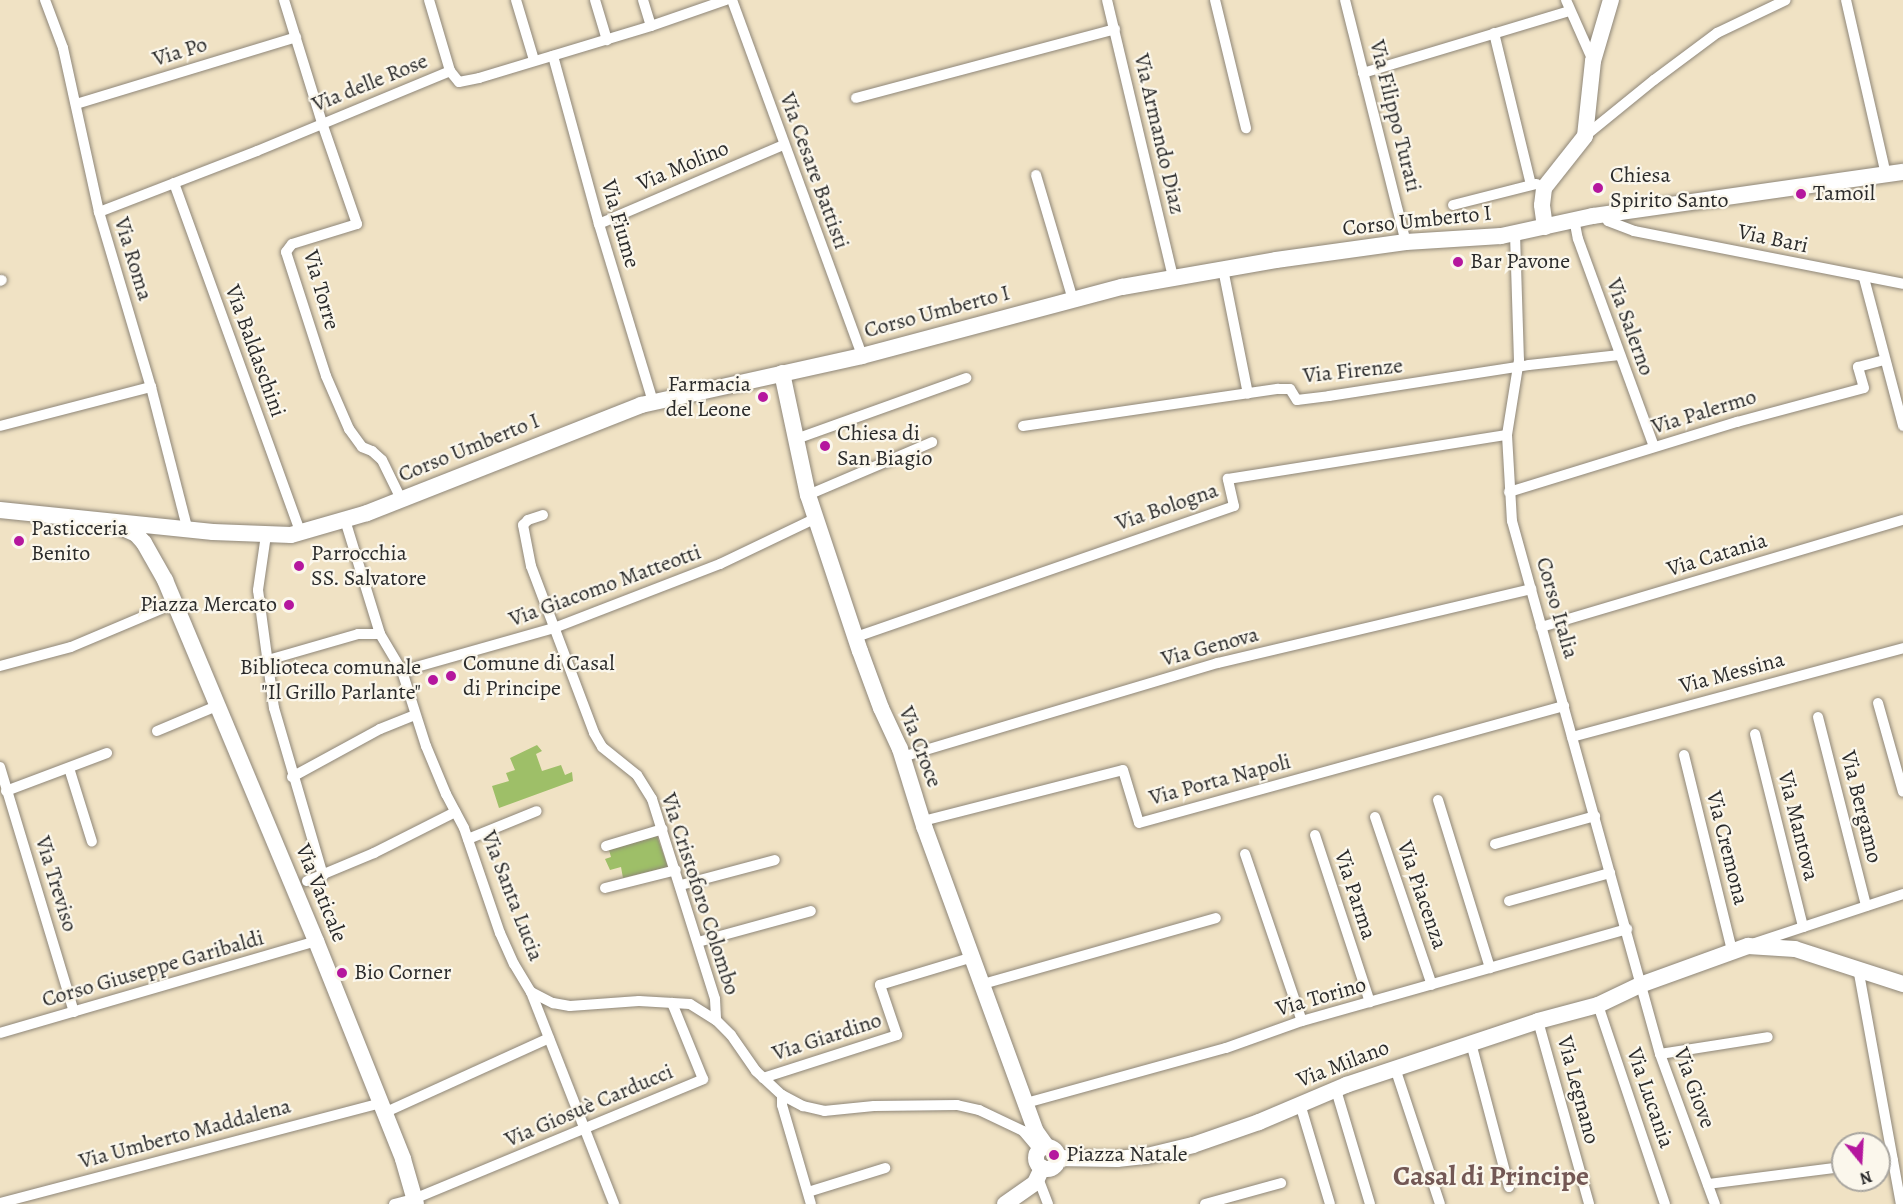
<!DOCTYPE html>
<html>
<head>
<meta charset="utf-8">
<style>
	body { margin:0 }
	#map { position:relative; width:1903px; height:1204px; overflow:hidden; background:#f0e2c4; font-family:Alegreya,serif }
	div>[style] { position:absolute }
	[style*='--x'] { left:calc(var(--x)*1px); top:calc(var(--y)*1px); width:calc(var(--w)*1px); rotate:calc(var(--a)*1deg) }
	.green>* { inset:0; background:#9ebf68 }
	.roads { filter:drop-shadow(0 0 2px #8e8678) drop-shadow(0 0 2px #8e8678) }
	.street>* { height:10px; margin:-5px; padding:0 5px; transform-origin:5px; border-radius:5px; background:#fff }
	.secondary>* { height:16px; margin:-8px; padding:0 8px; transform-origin:8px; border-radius:8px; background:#fff }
	.secondary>.ring { margin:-8px; padding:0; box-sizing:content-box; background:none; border:16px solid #fff; border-radius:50% }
	.dots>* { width:16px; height:16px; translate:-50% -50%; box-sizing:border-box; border:3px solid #fbf7ec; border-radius:50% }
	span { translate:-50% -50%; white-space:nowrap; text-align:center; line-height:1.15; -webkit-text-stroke:4.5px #fbf7ec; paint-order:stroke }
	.street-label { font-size:22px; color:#2b2b2b }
	.poi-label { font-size:22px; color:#2b2b2b }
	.left { translate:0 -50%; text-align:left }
	.right { translate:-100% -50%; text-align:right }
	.district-label { font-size:28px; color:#735855; font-weight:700 }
	.north { position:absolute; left:1831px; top:1132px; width:60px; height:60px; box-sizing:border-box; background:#fbf7ec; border:2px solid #a8a59f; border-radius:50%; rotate:162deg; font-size:16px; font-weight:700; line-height:24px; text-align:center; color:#2b2b2b }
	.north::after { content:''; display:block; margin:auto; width:21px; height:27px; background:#b5179e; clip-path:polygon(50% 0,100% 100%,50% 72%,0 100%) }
</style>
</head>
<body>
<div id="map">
	<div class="green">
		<i style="clip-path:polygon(537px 745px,542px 751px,536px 754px,542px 771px,561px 765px,565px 775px,572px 772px,573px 781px,499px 808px,492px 786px,509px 781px,506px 773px,515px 770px,510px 758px)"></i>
		<i style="clip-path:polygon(657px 836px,668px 867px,623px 878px,621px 867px,610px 870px,605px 859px,611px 857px,609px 850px)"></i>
	</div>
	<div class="roads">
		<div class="street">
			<i style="--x:45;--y:0;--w:51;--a:69.4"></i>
			<i style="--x:63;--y:48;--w:168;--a:77.6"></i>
			<i style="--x:99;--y:212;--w:183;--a:73.5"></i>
			<i style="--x:151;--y:387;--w:145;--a:75.6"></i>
			<i style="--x:284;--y:0;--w:129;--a:72.8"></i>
			<i style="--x:322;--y:123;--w:107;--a:70.9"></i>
			<i style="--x:357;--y:224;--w:68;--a:162.9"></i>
			<i style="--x:292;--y:244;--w:10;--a:127"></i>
			<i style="--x:286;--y:252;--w:130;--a:72.1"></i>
			<i style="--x:326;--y:376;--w:58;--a:66.5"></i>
			<i style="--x:349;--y:429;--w:22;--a:54"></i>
			<i style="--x:362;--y:447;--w:11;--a:22"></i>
			<i style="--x:372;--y:451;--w:13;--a:42"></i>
			<i style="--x:382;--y:460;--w:43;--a:64"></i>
			<i style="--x:429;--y:0;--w:74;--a:73.5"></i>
			<i style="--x:516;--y:0;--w:63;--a:73.3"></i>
			<i style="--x:595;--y:0;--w:42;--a:73.3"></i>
			<i style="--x:643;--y:0;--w:27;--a:73"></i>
			<i style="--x:732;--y:0;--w:379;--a:69.9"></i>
			<i style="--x:1107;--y:0;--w:286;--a:76.6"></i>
			<i style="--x:1215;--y:0;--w:132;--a:76.4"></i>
			<i style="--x:1345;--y:0;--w:250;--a:75.9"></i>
			<i style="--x:1566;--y:0;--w:67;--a:66.1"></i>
			<i style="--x:1846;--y:0;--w:179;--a:77.1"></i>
			<i style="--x:1494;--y:33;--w:156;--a:76.3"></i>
			<i style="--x:553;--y:56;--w:174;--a:74.7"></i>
			<i style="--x:599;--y:224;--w:186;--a:73.1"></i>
			<i style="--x:1363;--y:73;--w:212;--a:-16.7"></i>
			<i style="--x:856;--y:98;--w:268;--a:-14.9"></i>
			<i style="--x:76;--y:104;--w:230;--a:-16.9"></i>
			<i style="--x:1585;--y:136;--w:89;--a:-39.1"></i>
			<i style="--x:1654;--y:80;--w:79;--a:-36.7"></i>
			<i style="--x:1717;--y:33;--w:76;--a:-25.6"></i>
			<i style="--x:1036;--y:175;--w:130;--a:73.5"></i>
			<i style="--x:174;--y:183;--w:371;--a:70.1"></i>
			<i style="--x:1453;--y:205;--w:86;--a:-14.2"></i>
			<i style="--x:99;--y:212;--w:169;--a:-21.1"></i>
			<i style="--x:257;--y:151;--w:209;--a:-22.5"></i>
			<i style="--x:450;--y:71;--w:14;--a:51"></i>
			<i style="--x:459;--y:82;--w:20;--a:-11"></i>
			<i style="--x:479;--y:78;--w:180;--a:-16.8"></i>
			<i style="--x:651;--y:26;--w:79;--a:-19.1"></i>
			<i style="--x:1604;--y:214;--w:8;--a:60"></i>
			<i style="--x:1608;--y:221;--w:28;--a:21"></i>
			<i style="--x:1634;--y:231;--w:274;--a:11.1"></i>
			<i style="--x:1574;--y:219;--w:20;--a:79"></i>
			<i style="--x:1578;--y:239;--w:221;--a:69.9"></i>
			<i style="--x:599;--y:224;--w:200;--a:-23.2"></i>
			<i style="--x:1515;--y:234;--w:126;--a:88.2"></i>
			<i style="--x:1519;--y:360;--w:76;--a:99.1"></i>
			<i style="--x:1507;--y:435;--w:86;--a:86.7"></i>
			<i style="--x:1512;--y:521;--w:553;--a:74.48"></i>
			<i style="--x:1660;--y:1054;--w:160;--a:69.9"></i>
			<i style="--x:1223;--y:269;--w:127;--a:78.7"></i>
			<i style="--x:1864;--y:278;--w:153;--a:75.2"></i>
			<i style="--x:0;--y:281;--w:2;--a:-27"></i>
			<i style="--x:0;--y:426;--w:156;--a:-14.5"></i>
			<i style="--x:1023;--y:426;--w:258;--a:-8.3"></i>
			<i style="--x:1278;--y:389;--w:12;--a:0"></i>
			<i style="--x:1290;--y:389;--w:13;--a:58"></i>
			<i style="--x:1297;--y:400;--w:32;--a:-7"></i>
			<i style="--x:1329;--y:396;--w:202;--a:-8.8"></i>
			<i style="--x:1529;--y:365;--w:91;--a:-6.3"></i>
			<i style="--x:796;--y:439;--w:181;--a:-19.7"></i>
			<i style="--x:1509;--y:492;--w:239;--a:-17.1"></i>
			<i style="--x:1737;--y:422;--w:131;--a:-15"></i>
			<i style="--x:1864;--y:388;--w:22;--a:-106"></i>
			<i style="--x:1858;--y:367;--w:28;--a:-15"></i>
			<i style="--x:808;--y:495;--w:135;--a:-23.1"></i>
			<i style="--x:543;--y:515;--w:16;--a:162"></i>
			<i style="--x:528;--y:520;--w:7;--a:135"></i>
			<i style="--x:523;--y:525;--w:42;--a:79"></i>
			<i style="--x:531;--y:566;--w:178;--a:69.3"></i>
			<i style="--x:594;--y:733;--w:16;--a:60"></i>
			<i style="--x:602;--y:747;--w:45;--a:38.7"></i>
			<i style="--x:637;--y:775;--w:28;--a:58"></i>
			<i style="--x:652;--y:799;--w:210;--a:72.5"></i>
			<i style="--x:715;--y:999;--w:21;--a:87"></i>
			<i style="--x:345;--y:520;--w:119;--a:72.9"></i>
			<i style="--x:380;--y:634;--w:43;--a:59.3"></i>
			<i style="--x:402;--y:671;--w:79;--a:72.3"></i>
			<i style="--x:426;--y:746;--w:52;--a:67.4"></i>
			<i style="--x:446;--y:794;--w:38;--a:62"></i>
			<i style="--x:464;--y:828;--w:111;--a:71.1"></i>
			<i style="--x:500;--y:933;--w:34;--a:66"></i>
			<i style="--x:514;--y:964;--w:33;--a:59"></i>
			<i style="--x:531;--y:992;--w:25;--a:27"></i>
			<i style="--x:553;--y:1003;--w:17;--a:10"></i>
			<i style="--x:570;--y:1006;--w:69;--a:-4.1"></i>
			<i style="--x:639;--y:1001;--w:51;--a:3.4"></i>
			<i style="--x:690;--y:1004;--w:31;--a:32"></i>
			<i style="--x:716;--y:1020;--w:21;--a:45"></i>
			<i style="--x:731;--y:1035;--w:44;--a:55.2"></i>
			<i style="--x:756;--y:1071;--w:35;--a:43"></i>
			<i style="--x:782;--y:1095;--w:24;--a:28"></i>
			<i style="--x:803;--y:1106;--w:22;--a:13"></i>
			<i style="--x:824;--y:1111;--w:50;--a:-5.7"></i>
			<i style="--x:874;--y:1106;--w:83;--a:-0.7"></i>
			<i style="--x:957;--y:1105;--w:23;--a:13"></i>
			<i style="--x:979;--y:1110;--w:49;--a:25.5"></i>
			<i style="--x:1023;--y:1131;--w:25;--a:50"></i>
			<i style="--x:266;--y:535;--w:56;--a:98.3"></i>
			<i style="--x:258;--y:590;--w:119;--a:82.3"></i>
			<i style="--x:274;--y:708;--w:175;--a:73.7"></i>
			<i style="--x:1541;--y:627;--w:377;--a:-16.5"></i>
			<i style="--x:856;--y:637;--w:400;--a:-19.1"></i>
			<i style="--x:1234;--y:506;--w:28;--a:-103"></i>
			<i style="--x:1228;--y:479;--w:282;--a:-9"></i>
			<i style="--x:268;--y:660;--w:94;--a:-16.1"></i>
			<i style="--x:358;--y:634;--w:22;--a:0"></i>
			<i style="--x:0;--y:666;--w:73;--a:-15"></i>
			<i style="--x:71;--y:647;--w:113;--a:-22.9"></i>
			<i style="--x:402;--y:671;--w:158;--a:-15.8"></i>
			<i style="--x:554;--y:628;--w:178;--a:-21.1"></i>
			<i style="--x:720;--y:564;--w:106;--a:-25.6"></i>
			<i style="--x:1878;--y:703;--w:92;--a:74.3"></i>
			<i style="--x:1818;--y:717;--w:195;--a:75.7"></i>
			<i style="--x:157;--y:731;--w:67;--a:-22.8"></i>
			<i style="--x:1755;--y:734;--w:199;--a:76"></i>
			<i style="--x:1572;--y:737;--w:343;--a:-15"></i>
			<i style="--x:1684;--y:755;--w:202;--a:76.2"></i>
			<i style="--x:902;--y:757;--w:330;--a:-16.6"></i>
			<i style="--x:1218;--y:663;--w:322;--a:-13.3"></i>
			<i style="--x:0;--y:767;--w:256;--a:73.2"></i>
			<i style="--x:69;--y:768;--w:77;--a:72.7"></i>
			<i style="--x:292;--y:777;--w:100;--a:-28.6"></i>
			<i style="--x:380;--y:729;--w:38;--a:-22"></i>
			<i style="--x:6;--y:791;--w:108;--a:-20.6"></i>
			<i style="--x:1438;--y:800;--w:176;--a:72.8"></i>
			<i style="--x:1375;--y:817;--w:177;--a:71.3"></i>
			<i style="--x:923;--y:821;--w:206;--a:-14.3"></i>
			<i style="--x:1123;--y:770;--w:55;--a:73.2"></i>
			<i style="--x:1139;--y:823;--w:441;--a:-15.4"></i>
			<i style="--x:1315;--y:835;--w:176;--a:71.8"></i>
			<i style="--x:468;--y:839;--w:74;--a:-22.1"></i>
			<i style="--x:1495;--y:844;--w:104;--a:-15.6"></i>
			<i style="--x:606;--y:846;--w:59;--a:-16.6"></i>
			<i style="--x:1245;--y:854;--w:176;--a:71.2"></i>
			<i style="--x:307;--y:881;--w:73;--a:-22.7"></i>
			<i style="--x:374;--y:853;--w:91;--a:-26.8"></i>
			<i style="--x:681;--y:885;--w:97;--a:-14.9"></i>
			<i style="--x:605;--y:888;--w:73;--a:-14.2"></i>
			<i style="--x:1509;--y:901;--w:105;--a:-15.5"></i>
			<i style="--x:698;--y:942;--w:117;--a:-15.3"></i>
			<i style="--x:1755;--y:943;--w:156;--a:-18.3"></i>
			<i style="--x:1858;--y:968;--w:240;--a:79.7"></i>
			<i style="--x:983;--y:984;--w:242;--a:-15.8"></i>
			<i style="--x:531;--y:992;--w:228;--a:68.6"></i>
			<i style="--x:1598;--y:1005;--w:210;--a:71.4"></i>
			<i style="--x:1538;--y:1021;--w:190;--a:74.4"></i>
			<i style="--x:0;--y:1033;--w:329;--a:-16.2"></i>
			<i style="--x:1471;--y:1043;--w:149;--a:75.2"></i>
			<i style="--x:1660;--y:1054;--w:109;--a:-8.9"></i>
			<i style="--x:1395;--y:1068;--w:143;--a:71.7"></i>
			<i style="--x:763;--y:1078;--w:141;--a:-17.8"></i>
			<i style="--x:897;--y:1035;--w:53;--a:-108.8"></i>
			<i style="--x:880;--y:985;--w:97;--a:-16.8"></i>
			<i style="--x:1336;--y:1090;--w:119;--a:73.4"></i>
			<i style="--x:782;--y:1095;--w:10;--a:90"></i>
			<i style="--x:782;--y:1105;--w:103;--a:73.7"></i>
			<i style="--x:1026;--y:1103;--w:207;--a:-15.4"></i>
			<i style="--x:1226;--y:1048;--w:81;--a:-19.6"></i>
			<i style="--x:1302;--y:1021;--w:338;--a:-15.8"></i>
			<i style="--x:1300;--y:1104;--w:104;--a:73.3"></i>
			<i style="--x:384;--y:1113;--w:181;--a:-24.4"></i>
			<i style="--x:1879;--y:1162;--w:14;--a:-8"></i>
			<i style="--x:1038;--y:1178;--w:28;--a:69"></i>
			<i style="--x:1708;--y:1184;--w:136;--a:-7.2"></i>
			<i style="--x:808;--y:1192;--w:81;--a:-17.3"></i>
			<i style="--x:0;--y:1203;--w:393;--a:-14.7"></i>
			<i style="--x:394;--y:1204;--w:21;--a:-14"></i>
			<i style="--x:414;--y:1199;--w:313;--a:-22.5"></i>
			<i style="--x:703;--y:1079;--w:82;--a:-112.2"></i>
			<i style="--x:1205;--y:1204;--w:79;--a:-15.4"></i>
		</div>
		<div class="secondary">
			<i style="--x:1545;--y:227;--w:22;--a:-98"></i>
			<i style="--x:1542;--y:205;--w:17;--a:-83"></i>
			<i style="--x:1544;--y:188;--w:66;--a:-51.7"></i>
			<i style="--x:1585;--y:136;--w:75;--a:-83.9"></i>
			<i style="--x:1593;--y:61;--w:64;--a:-73.6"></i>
			<i style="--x:782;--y:373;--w:125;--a:78"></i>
			<i style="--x:808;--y:495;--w:164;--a:71.6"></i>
			<i style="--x:860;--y:651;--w:61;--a:69.8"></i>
			<i style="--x:881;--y:708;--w:45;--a:65.1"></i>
			<i style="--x:900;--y:749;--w:81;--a:72.7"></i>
			<i style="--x:924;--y:826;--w:324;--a:69.9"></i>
			<i style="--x:1035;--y:1130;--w:21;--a:55"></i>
			<i style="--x:0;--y:510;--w:214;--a:5.9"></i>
			<i style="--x:213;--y:532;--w:78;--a:2.2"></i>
			<i style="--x:291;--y:535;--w:79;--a:-16.1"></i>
			<i style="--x:367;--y:513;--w:295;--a:-21.5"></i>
			<i style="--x:641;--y:405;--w:226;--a:-12.5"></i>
			<i style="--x:862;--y:356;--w:269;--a:-14.9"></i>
			<i style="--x:1122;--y:287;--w:156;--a:-9.9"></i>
			<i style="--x:1276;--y:260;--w:131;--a:-7.9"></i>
			<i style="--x:1406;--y:242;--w:95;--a:-3.6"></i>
			<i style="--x:1501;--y:236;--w:94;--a:-12.3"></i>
			<i style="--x:1593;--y:216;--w:313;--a:-8.1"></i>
			<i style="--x:116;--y:525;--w:22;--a:24"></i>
			<i style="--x:136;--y:534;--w:12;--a:48"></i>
			<i style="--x:144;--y:543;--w:43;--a:60.4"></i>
			<i style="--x:165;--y:580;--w:391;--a:67.3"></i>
			<i style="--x:316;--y:941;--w:235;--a:68.2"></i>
			<i style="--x:403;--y:1159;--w:47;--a:73.9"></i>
			<i class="ring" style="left:1036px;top:1147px;width:6px;height:6px"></i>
			<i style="--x:1057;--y:1158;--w:60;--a:1"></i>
			<i style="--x:1117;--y:1159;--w:30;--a:-6"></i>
			<i style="--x:1147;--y:1156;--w:47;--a:-13.4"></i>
			<i style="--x:1193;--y:1145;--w:70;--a:-19.2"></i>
			<i style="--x:1259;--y:1122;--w:95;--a:-23"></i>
			<i style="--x:1346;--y:1085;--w:202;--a:-18.4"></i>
			<i style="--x:1538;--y:1021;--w:62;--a:-14.9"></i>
			<i style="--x:1598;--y:1005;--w:47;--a:-25.5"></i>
			<i style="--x:1640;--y:985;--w:115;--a:-19.9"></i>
			<i style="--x:1748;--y:946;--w:47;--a:3.7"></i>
			<i style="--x:1795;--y:949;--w:114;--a:18"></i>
			<i style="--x:1005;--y:1204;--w:37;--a:-35"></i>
			<i style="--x:1035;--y:1183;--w:17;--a:-65"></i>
		</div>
	</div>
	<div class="dots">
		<i style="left:1598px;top:188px;background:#b5179e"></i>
		<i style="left:1801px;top:194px;background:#b5179e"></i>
		<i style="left:1458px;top:262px;background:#b5179e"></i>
		<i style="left:763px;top:397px;background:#b5179e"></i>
		<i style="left:825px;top:446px;background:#b5179e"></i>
		<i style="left:19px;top:541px;background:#b5179e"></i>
		<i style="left:299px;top:566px;background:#b5179e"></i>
		<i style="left:289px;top:605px;background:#b5179e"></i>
		<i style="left:451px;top:676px;background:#b5179e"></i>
		<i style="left:433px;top:680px;background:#b5179e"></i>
		<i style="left:342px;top:973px;background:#b5179e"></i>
		<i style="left:1054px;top:1155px;background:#b5179e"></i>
	</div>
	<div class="street-label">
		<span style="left:180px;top:52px;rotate:-17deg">Via Po</span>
		<span style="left:370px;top:83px;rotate:-22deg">Via delle Rose</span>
		<span style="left:1395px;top:116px;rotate:76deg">Via Filippo Turati</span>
		<span style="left:1159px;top:134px;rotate:77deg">Via Armando Diaz</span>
		<span style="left:683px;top:166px;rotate:-23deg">Via Molino</span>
		<span style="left:814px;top:171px;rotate:70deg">Via Cesare Battisti</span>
		<span style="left:1417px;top:221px;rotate:-6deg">Corso Umberto I</span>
		<span style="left:620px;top:224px;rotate:74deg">Via Fiume</span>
		<span style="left:1773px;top:239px;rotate:12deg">Via Bari</span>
		<span style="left:133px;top:259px;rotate:73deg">Via Roma</span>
		<span style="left:321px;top:290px;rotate:74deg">Via Torre</span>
		<span style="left:937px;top:312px;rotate:-15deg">Corso Umberto I</span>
		<span style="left:1630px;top:327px;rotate:70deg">Via Salerno</span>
		<span style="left:255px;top:351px;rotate:70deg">Via Baldaschini</span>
		<span style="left:1353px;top:371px;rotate:-6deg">Via Firenze</span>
		<span style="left:1704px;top:412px;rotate:-17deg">Via Palermo</span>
		<span style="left:469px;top:448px;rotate:-22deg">Corso Umberto I</span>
		<span style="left:1167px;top:507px;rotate:-19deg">Via Bologna</span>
		<span style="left:1717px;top:555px;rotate:-17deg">Via Catania</span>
		<span style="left:605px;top:586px;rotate:-20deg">Via Giacomo Matteotti</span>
		<span style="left:1557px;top:608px;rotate:74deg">Corso Italia</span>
		<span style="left:1210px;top:647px;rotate:-15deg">Via Genova</span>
		<span style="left:1732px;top:673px;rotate:-15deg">Via Messina</span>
		<span style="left:920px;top:747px;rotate:69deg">Via Croce</span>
		<span style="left:1220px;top:780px;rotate:-15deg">Via Porta Napoli</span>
		<span style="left:1861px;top:807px;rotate:76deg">Via Bergamo</span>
		<span style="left:1798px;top:826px;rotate:76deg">Via Mantova</span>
		<span style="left:1727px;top:848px;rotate:76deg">Via Cremona</span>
		<span style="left:56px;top:884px;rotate:73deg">Via Treviso</span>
		<span style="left:321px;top:893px;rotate:68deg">Via Vaticale</span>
		<span style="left:700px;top:894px;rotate:72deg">Via Cristoforo Colombo</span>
		<span style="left:1355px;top:895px;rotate:72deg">Via Parma</span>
		<span style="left:1422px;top:895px;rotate:71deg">Via Piacenza</span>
		<span style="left:512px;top:896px;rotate:69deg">Via Santa Lucia</span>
		<span style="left:153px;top:969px;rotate:-16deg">Corso Giuseppe Garibaldi</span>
		<span style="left:1321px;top:997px;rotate:-16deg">Via Torino</span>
		<span style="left:827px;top:1037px;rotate:-18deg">Via Giardino</span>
		<span style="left:1343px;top:1064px;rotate:-21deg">Via Milano</span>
		<span style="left:1694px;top:1088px;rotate:70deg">Via Giove</span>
		<span style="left:1578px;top:1090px;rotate:75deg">Via Legnano</span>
		<span style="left:1650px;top:1098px;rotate:71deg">Via Lucania</span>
		<span style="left:589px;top:1106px;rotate:-23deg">Via Giosuè Carducci</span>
		<span style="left:185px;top:1134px;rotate:-15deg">Via Umberto Maddalena</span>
	</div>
	<div class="poi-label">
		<span class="left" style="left:1610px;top:188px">Chiesa<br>Spirito Santo</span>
		<span class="left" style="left:1813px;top:194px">Tamoil</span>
		<span class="left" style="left:1470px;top:262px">Bar Pavone</span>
		<span class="right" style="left:751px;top:397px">Farmacia<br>del Leone</span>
		<span class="left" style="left:837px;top:446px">Chiesa di<br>San Biagio</span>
		<span class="left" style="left:31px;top:541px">Pasticceria<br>Benito</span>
		<span class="left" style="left:311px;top:566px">Parrocchia<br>SS. Salvatore</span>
		<span class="right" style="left:277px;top:605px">Piazza Mercato</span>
		<span class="left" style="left:463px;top:676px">Comune di Casal<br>di Principe</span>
		<span class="right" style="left:421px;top:680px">Biblioteca comunale<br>"Il Grillo Parlante"</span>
		<span class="left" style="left:354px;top:973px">Bio Corner</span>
		<span class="left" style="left:1066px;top:1155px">Piazza Natale</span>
	</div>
	<div class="district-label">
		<span style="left:1491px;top:1176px">Casal di Principe</span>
	</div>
	<div class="north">N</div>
</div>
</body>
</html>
